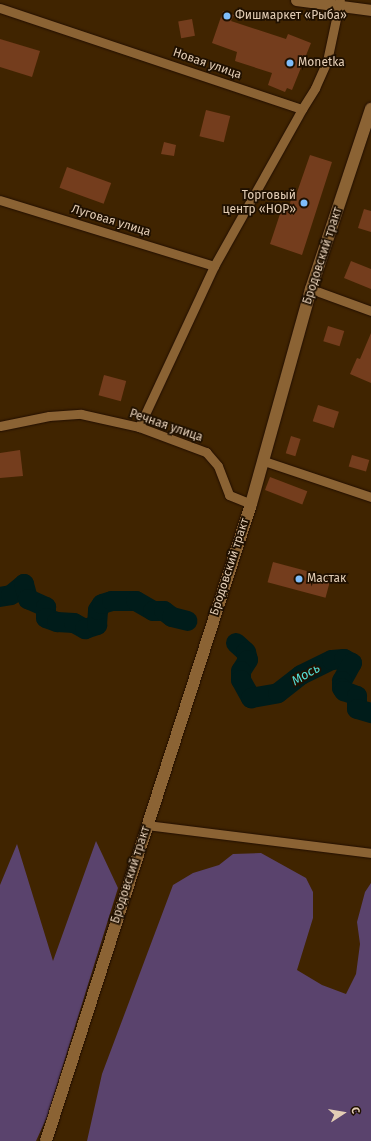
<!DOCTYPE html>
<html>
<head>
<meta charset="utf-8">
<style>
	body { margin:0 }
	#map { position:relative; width:371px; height:1141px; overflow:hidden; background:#402400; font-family:"Fira Sans",sans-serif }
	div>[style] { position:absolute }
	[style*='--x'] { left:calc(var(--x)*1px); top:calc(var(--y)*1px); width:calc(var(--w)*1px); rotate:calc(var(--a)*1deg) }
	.green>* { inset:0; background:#5a436d }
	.river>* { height:20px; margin:-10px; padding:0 10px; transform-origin:10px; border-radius:10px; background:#001c1a }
	.building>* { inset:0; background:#743d1d; transform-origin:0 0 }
	.roads { filter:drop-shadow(0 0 1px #210e00) drop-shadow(0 0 1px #210e00) }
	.minor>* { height:9px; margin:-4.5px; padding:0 4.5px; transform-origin:4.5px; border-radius:4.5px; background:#8b6334 }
	.tertiary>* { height:11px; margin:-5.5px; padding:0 5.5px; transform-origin:5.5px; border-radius:5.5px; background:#8b6334 }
	.secondary>* { height:12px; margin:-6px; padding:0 6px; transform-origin:6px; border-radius:6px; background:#8b6334 }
	.dots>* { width:11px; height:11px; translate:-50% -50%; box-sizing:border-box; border:2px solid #1f1000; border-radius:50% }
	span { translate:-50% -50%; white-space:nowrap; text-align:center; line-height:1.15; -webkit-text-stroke:3.5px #1f1000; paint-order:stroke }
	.poi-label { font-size:12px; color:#e3cdb5 }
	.left { translate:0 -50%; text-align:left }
	.right { translate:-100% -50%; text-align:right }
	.street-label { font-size:12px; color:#e3cdb5 }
	.water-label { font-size:13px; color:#55ded5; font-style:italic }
	.north { position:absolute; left:323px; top:1093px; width:40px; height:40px; -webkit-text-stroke:3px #1f1000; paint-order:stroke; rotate:78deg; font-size:11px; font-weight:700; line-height:16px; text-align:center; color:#e3cdb5 }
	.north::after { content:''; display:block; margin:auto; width:14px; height:18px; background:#e3cdb5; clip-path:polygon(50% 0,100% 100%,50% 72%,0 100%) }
</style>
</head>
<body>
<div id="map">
	<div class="green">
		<i style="clip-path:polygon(96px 841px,118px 888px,47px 1117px,36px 1141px,0 1141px,0 885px,17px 844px,53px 961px)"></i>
		<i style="clip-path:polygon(261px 853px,306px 878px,313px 892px,313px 918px,297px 970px,322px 985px,346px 994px,356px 974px,360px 944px,357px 922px,365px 892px,371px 883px,371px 1141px,87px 1141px,102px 1074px,173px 885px,193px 873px,219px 865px,233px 854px)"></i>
	</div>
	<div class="river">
		<i style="--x:0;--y:597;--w:11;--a:-10"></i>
		<i style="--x:11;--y:595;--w:17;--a:-40"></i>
		<i style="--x:24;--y:584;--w:16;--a:75"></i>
		<i style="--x:28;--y:599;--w:20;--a:24"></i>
		<i style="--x:46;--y:607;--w:11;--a:90"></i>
		<i style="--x:46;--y:618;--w:12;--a:20"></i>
		<i style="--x:57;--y:622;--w:17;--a:3"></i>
		<i style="--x:74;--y:623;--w:13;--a:29"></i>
		<i style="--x:85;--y:629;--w:13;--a:-18"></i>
		<i style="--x:97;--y:625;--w:15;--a:-86"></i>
		<i style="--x:98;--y:610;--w:7;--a:-56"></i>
		<i style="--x:102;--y:604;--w:10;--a:-17"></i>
		<i style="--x:112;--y:601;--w:24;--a:0"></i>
		<i style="--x:136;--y:601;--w:20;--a:30"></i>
		<i style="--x:153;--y:611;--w:11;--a:0"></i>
		<i style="--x:164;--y:611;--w:10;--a:37"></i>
		<i style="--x:172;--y:617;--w:16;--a:14"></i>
		<i style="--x:236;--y:643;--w:13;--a:42"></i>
		<i style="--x:246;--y:652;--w:8;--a:76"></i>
		<i style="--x:248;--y:660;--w:13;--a:122"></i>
		<i style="--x:241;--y:671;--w:9;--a:90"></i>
		<i style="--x:241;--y:680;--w:21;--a:61"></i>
		<i style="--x:251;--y:698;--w:27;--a:-10"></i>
		<i style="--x:278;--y:693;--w:29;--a:-38"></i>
		<i style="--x:301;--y:675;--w:34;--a:-26"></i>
		<i style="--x:332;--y:660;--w:12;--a:-5"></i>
		<i style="--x:344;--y:659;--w:9;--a:27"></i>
		<i style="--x:352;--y:663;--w:21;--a:119"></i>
		<i style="--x:342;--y:681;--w:7;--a:90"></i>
		<i style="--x:342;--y:688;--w:4;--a:56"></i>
		<i style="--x:344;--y:691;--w:14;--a:21"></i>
		<i style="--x:357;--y:696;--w:13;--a:90"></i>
		<i style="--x:357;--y:709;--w:15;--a:16"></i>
	</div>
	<div class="building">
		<i style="clip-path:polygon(223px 11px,234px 15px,231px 21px,286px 39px,288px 34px,311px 43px,292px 90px,287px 88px,285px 92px,268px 85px,272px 73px,235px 61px,237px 52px,212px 43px)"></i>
		<i style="left:192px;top:19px;width:17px;height:14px;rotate:80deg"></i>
		<i style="clip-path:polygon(0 39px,40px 51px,32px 77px,0 67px)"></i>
		<i style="left:206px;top:110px;width:25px;height:27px;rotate:14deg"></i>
		<i style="clip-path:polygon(164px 142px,176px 145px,174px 156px,161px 154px)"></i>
		<i style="clip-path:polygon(310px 155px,332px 162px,302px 255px,270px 244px,282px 208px,288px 209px,292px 197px,295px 198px)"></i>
		<i style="left:67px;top:167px;width:47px;height:22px;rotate:20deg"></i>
		<i style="clip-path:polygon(364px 209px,371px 211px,371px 232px,358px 228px)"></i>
		<i style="clip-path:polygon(351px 261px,371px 269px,371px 289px,344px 278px)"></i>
		<i style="left:328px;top:326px;width:17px;height:16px;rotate:17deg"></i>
		<i style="clip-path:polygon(371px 333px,371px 383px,350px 374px,357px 358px,360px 359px)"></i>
		<i style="left:104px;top:375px;width:23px;height:21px;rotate:15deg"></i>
		<i style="left:318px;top:405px;width:22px;height:17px;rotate:18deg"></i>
		<i style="left:291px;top:436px;width:10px;height:18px;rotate:17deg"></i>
		<i style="clip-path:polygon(20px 450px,23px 476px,0 478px,0 453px)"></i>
		<i style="left:352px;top:455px;width:18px;height:12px;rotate:16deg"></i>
		<i style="left:270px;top:477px;width:40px;height:14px;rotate:21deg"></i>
		<i style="left:273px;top:562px;width:60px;height:21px;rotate:15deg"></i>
	</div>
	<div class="roads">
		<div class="minor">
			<i style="--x:0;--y:8;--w:318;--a:18.5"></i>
			<i style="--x:302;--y:109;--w:25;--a:-58"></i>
			<i style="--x:315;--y:88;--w:30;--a:-66"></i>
			<i style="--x:327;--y:61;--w:62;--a:-78"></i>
			<i style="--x:0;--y:200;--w:224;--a:17.1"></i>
			<i style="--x:311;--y:289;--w:64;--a:20.1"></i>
			<i style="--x:0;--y:426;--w:50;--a:-11.5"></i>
			<i style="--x:49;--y:416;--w:32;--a:-4"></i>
			<i style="--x:81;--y:414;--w:59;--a:12.6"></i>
			<i style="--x:139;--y:427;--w:72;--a:20.5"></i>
			<i style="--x:206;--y:452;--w:18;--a:49"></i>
			<i style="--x:218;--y:466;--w:31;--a:69"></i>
			<i style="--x:229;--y:495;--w:24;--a:22"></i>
			<i style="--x:139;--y:427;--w:178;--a:-65"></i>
			<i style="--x:214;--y:266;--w:180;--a:-60.7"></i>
			<i style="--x:264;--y:461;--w:113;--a:18.6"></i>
			<i style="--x:147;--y:825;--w:226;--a:7.1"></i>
		</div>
		<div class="tertiary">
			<i style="--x:296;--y:0;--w:76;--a:7.6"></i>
		</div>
		<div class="secondary">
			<i style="--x:46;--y:1141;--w:669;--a:-72.16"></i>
			<i style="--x:251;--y:504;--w:223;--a:-74.4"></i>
			<i style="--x:311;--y:289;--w:190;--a:-71.6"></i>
		</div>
	</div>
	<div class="dots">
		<i style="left:227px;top:16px;background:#7fbdfa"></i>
		<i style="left:290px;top:63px;background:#7fbdfa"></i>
		<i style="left:304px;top:203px;background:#7fbdfa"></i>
		<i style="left:299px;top:579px;background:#7fbdfa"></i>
	</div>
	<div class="poi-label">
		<span class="left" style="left:235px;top:16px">Фишмаркет «Рыба»</span>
		<span class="left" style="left:298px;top:63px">Monetka</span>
		<span class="right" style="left:296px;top:203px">Торговый<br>центр «НОР»</span>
		<span class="left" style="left:307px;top:579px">Мастак</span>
	</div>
	<div class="street-label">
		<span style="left:207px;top:64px;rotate:19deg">Новая улица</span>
		<span style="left:111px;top:221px;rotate:17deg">Луговая улица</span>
		<span style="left:323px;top:256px;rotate:-72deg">Бродовский тракт</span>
		<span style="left:166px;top:426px;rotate:19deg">Речная улица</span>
		<span style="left:230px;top:567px;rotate:-72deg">Бродовский тракт</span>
		<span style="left:131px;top:875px;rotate:-72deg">Бродовский тракт</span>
	</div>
	<div class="water-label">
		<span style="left:306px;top:675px;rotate:-30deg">Мось</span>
	</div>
	<div class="north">С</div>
</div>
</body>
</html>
